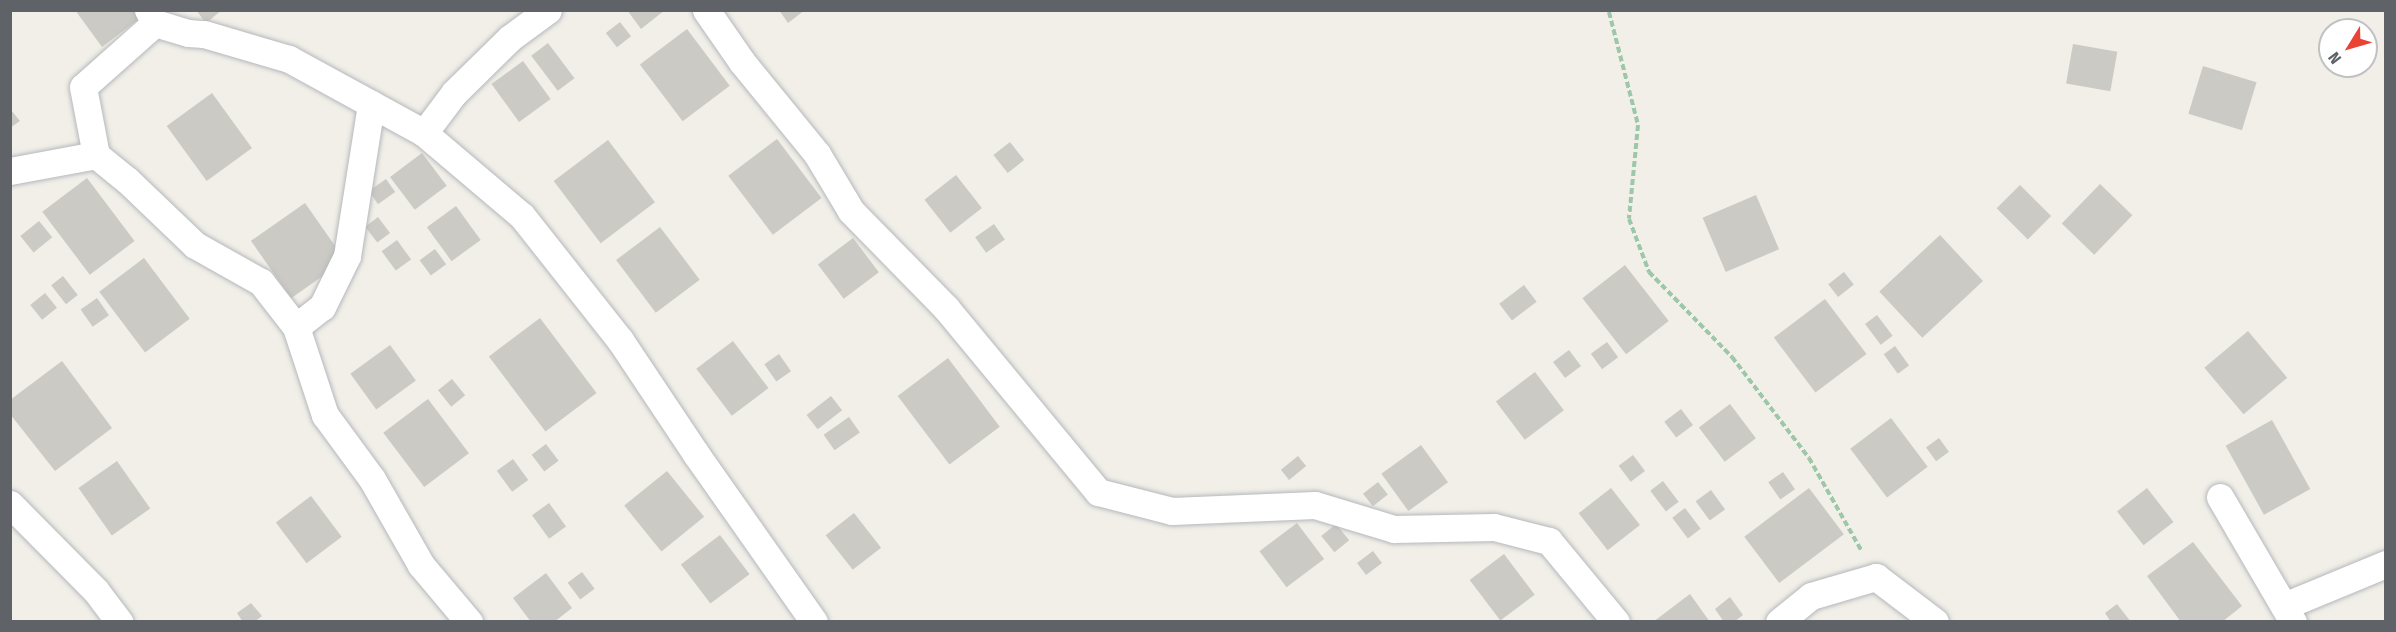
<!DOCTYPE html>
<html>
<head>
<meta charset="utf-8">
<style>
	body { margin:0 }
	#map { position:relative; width:2396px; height:632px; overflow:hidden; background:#f1efe8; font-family:"Fira Sans Condensed",sans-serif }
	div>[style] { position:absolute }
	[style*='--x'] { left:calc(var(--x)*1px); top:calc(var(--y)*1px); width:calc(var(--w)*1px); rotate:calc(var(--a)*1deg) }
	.building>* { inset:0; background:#cccac5; transform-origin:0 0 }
	.path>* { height:4px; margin-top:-2px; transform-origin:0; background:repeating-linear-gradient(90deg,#9cc7a9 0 6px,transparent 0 9px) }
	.roads { filter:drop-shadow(0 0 2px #b5b8bc) drop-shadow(0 0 2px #b5b8bc) }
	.street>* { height:27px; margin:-13.5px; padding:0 13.5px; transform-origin:13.5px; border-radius:13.5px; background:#fff }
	span { translate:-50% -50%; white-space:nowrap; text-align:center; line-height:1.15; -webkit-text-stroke:4.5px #fff; paint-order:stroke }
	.frame { position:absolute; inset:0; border:12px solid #5f6368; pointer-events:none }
	.north { position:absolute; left:2318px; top:18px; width:60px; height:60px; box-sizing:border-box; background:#fff; border:2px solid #bfc1c3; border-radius:50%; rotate:233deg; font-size:16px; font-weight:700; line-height:24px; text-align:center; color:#5f6368 }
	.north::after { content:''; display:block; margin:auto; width:21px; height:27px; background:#ea4335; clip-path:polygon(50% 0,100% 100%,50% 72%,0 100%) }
</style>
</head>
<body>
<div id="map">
	<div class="building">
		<i style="clip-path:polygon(75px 10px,141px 10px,144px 15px,102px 47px)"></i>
		<i style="clip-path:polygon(196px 10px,222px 10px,206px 23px)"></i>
		<i style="clip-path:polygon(627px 10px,665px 10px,641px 29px)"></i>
		<i style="clip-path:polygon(779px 10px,805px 10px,788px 23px)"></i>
		<i style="left:620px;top:22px;width:18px;height:18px;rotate:52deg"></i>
		<i style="left:687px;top:29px;width:71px;height:59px;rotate:53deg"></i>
		<i style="left:548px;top:43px;width:44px;height:21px;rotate:53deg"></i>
		<i style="left:2073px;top:44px;width:45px;height:40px;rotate:10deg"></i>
		<i style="left:523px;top:61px;width:47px;height:39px;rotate:54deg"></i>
		<i style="left:2203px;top:66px;width:56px;height:50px;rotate:17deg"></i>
		<i style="left:212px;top:93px;width:68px;height:56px;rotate:54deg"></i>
		<i style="clip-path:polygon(10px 109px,20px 121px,10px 128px)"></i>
		<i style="left:777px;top:139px;width:74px;height:61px;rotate:53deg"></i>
		<i style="left:608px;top:140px;width:78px;height:68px;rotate:53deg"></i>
		<i style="left:1010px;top:142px;width:23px;height:21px;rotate:52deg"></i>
		<i style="left:422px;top:153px;width:41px;height:40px;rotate:53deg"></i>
		<i style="left:956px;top:175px;width:42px;height:40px;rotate:52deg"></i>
		<i style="left:87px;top:178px;width:79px;height:56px;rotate:53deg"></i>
		<i style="left:386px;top:179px;width:16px;height:21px;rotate:55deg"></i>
		<i style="left:2100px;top:184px;width:45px;height:55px;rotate:44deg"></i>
		<i style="left:2020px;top:185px;width:44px;height:33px;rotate:45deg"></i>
		<i style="left:1756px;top:195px;width:59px;height:58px;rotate:67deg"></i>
		<i style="left:305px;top:203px;width:70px;height:66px;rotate:55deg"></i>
		<i style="left:456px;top:206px;width:42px;height:36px;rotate:54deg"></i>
		<i style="left:378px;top:217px;width:20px;height:16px;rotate:53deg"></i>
		<i style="left:39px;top:221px;width:21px;height:24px;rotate:51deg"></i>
		<i style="left:994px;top:224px;width:19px;height:23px;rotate:55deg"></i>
		<i style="left:660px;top:227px;width:66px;height:55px;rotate:53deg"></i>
		<i style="left:1940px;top:235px;width:63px;height:83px;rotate:47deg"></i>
		<i style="left:853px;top:238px;width:43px;height:44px;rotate:53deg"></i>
		<i style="left:397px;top:240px;width:24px;height:19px;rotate:54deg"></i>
		<i style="left:435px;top:249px;width:19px;height:19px;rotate:54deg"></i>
		<i style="left:144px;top:258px;width:76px;height:56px;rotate:53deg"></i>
		<i style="left:1625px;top:265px;width:71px;height:54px;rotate:52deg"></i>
		<i style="left:1844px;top:272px;width:16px;height:20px;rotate:52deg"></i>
		<i style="left:63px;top:276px;width:24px;height:15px;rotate:52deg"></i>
		<i style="left:1524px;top:285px;width:21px;height:31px;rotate:53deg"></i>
		<i style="left:45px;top:293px;width:19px;height:19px;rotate:51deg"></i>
		<i style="left:97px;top:298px;width:21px;height:20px;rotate:55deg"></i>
		<i style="left:1825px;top:299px;width:69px;height:64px;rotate:53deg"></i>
		<i style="left:1877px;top:315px;width:26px;height:15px;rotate:53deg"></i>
		<i style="left:540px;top:318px;width:94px;height:64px;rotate:53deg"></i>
		<i style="left:2248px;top:331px;width:61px;height:57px;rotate:50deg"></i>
		<i style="left:733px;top:341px;width:59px;height:46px;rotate:53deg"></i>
		<i style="left:1607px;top:342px;width:19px;height:20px;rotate:54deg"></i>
		<i style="left:390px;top:345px;width:44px;height:49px;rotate:54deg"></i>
		<i style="left:1895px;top:346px;width:24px;height:14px;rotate:54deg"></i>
		<i style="left:1569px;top:350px;width:20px;height:20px;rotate:53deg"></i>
		<i style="left:779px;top:354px;width:21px;height:18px;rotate:55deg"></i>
		<i style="left:948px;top:358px;width:86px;height:63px;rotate:53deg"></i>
		<i style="clip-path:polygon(62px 361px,112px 428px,55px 471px,10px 414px,10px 400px)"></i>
		<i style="left:1535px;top:372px;width:48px;height:49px;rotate:53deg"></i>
		<i style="left:452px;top:379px;width:21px;height:18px;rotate:51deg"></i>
		<i style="left:831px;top:396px;width:18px;height:31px;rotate:52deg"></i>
		<i style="left:428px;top:399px;width:68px;height:56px;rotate:53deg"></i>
		<i style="left:1730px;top:404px;width:43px;height:39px;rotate:53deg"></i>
		<i style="left:1681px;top:409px;width:20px;height:21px;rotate:53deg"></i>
		<i style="left:849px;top:417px;width:19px;height:31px;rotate:55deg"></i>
		<i style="left:1891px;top:418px;width:61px;height:51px;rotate:53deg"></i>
		<i style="left:2272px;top:420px;width:79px;height:53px;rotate:61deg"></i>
		<i style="left:1939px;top:438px;width:17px;height:16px;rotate:54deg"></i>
		<i style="left:546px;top:444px;width:21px;height:18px;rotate:53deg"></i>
		<i style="left:1421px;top:445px;width:46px;height:49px;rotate:54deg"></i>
		<i style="left:1633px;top:455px;width:20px;height:18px;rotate:53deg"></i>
		<i style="left:1298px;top:456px;width:13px;height:22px;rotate:51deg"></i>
		<i style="left:513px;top:459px;width:26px;height:20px;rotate:54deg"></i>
		<i style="left:117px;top:461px;width:58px;height:47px;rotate:55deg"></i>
		<i style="left:667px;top:471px;width:59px;height:55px;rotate:51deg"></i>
		<i style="left:1783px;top:472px;width:21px;height:18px;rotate:55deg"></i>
		<i style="left:1663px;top:481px;width:26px;height:16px;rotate:53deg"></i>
		<i style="left:1378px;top:482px;width:16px;height:19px;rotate:52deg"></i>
		<i style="left:1611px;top:488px;width:47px;height:41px;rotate:52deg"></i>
		<i style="left:1809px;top:488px;width:58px;height:81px;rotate:53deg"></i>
		<i style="left:2147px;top:488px;width:43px;height:38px;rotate:52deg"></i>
		<i style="left:1711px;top:490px;width:24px;height:19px;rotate:54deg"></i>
		<i style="left:311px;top:496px;width:51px;height:44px;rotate:53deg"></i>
		<i style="left:549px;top:503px;width:29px;height:21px;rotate:54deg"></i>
		<i style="left:1685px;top:508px;width:26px;height:16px;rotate:53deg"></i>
		<i style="left:854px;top:513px;width:44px;height:36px;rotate:52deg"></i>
		<i style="left:1297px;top:523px;width:45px;height:47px;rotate:53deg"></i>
		<i style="left:1336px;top:524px;width:21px;height:19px;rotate:51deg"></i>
		<i style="left:720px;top:535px;width:49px;height:49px;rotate:53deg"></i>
		<i style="clip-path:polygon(2193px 542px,2242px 606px,2222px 622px,2181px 622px,2147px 576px)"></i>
		<i style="left:1373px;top:551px;width:15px;height:20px;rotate:53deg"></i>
		<i style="left:1504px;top:554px;width:51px;height:43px;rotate:53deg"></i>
		<i style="left:582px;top:572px;width:21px;height:18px;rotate:53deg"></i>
		<i style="clip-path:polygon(546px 573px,572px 608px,554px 622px,531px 622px,513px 598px)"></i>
		<i style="clip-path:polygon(1690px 594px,1710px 622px,1653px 622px)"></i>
		<i style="clip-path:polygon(1730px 597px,1743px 615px,1734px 622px,1724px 622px,1715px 609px)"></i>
		<i style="clip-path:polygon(251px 603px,262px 616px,254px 622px,243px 622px,237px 613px)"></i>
		<i style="clip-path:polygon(2117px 604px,2131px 622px,2111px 622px,2105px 613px)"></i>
	</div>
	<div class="path">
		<i style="--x:1609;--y:12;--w:117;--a:75.6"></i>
		<i style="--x:1638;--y:125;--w:94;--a:95.5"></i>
		<i style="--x:1629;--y:219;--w:57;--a:69.3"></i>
		<i style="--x:1649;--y:272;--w:119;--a:45.7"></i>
		<i style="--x:1732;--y:357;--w:127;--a:52.7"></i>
		<i style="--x:1809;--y:458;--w:106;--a:60.5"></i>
	</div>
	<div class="roads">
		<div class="street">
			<i style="--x:148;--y:10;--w:15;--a:62"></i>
			<i style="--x:155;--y:23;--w:34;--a:17"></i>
			<i style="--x:188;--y:33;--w:16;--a:4"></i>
			<i style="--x:204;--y:34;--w:89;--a:16.4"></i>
			<i style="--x:289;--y:59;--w:154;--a:28.7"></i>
			<i style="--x:424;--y:133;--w:128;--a:40.3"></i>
			<i style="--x:522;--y:216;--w:158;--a:51.7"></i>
			<i style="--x:620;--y:340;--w:137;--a:56.3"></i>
			<i style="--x:696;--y:454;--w:205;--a:54.9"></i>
			<i style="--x:706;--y:10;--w:63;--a:55.3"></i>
			<i style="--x:742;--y:62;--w:119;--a:50.8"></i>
			<i style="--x:817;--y:154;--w:66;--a:59.2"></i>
			<i style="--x:851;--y:211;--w:136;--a:45.6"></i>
			<i style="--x:946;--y:308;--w:239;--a:50.4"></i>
			<i style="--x:1098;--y:492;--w:76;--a:14.4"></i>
			<i style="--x:1172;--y:511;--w:143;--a:-2.4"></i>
			<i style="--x:1315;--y:505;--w:83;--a:16.9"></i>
			<i style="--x:1394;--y:529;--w:100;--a:-1.1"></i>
			<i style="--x:1494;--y:527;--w:57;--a:14.3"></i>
			<i style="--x:1549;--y:541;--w:105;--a:50.4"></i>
			<i style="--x:155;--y:23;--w:96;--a:138.4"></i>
			<i style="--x:83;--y:87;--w:69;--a:79.2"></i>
			<i style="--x:96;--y:155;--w:40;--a:39"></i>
			<i style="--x:127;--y:180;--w:94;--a:43.7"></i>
			<i style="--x:195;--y:245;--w:76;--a:29.3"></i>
			<i style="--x:261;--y:282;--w:57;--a:52.1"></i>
			<i style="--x:296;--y:327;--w:93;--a:71.8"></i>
			<i style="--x:325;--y:415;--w:79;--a:53.7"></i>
			<i style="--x:372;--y:479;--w:99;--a:60.3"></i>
			<i style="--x:421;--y:565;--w:75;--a:49.9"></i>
			<i style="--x:424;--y:133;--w:50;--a:-53.1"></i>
			<i style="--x:454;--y:93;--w:78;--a:-44.5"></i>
			<i style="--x:510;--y:38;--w:47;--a:-36.4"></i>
			<i style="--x:10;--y:171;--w:87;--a:-10.5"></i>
			<i style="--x:296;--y:327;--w:33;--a:-38"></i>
			<i style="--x:322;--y:307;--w:57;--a:-63.9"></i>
			<i style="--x:347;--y:256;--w:154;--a:-81"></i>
			<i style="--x:2220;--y:497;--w:145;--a:59.7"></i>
			<i style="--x:10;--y:504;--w:122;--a:45.3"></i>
			<i style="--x:96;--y:591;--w:39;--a:53"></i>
			<i style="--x:2284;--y:606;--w:110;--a:-22.4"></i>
			<i style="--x:1779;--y:622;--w:41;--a:-39.1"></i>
			<i style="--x:1811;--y:596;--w:68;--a:-16.3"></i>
			<i style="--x:1876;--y:577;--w:74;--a:37.3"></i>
		</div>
	</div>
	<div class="frame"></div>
	<div class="north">N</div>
</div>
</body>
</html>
